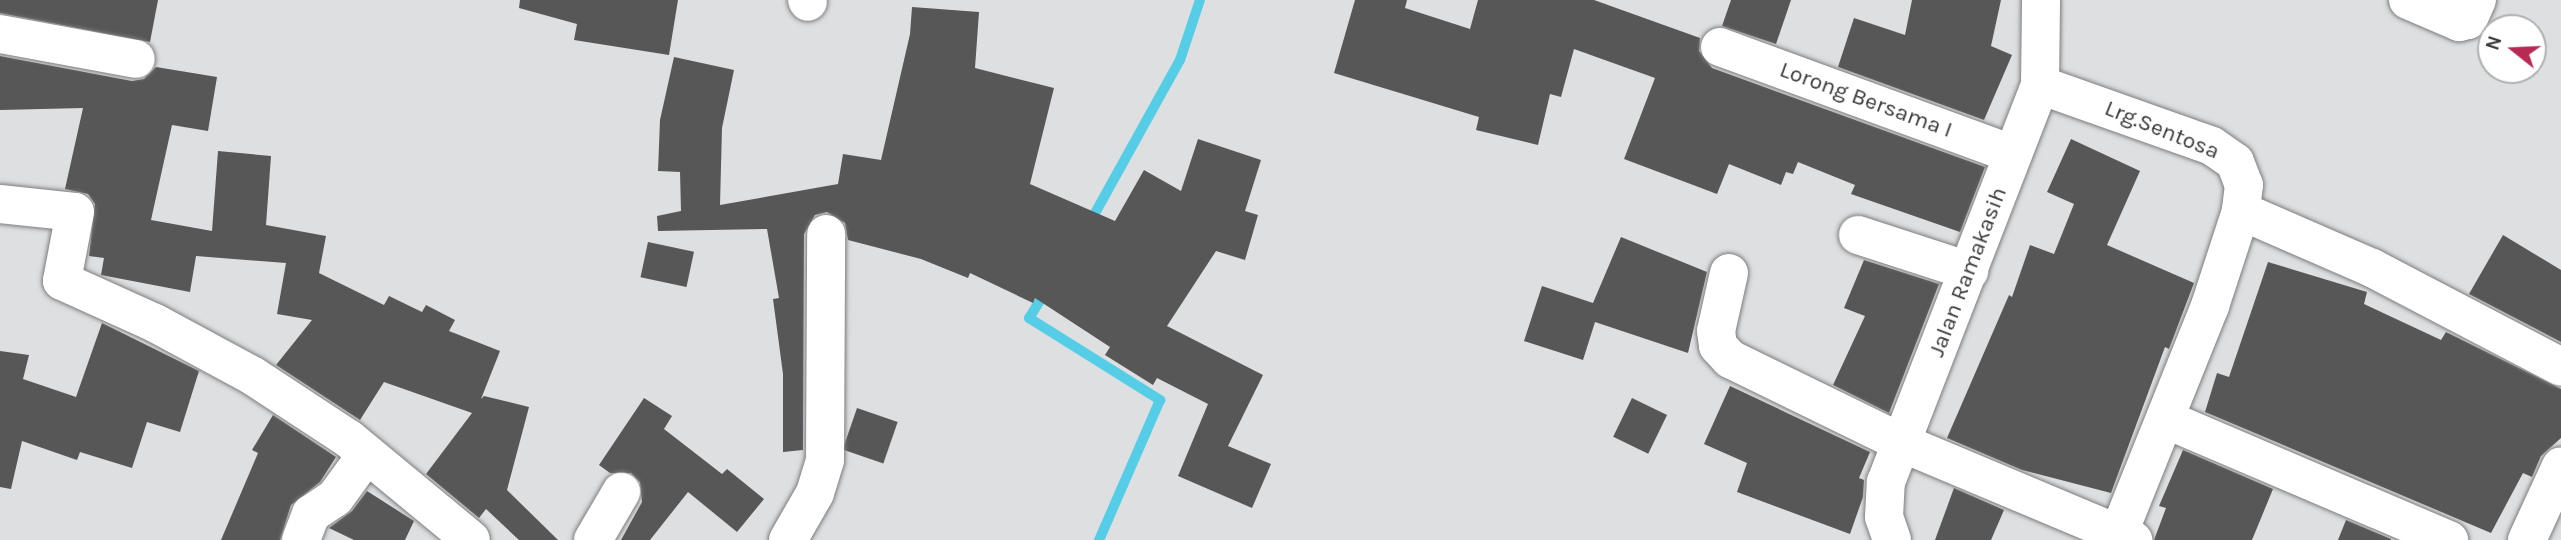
<!DOCTYPE html>
<html>
<head>
<meta charset="utf-8">
<style>
	body { margin:0 }
	#map { position:relative; width:2561px; height:540px; overflow:hidden; background:#dedfe0; font-family:Karla,sans-serif }
	div>[style] { position:absolute }
	[style*='--x'] { left:calc(var(--x)*1px); top:calc(var(--y)*1px); width:calc(var(--w)*1px); rotate:calc(var(--a)*1deg) }
	.stream>* { height:10px; margin:-5px; padding:0 5px; transform-origin:5px; border-radius:5px; background:#56cde6 }
	.building>* { inset:0; background:#585757; transform-origin:0 0 }
	.roads { filter:drop-shadow(0 0 2px #7c7d7f) drop-shadow(0 0 2px #7c7d7f) }
	.street>* { height:38px; margin:-19px; padding:0 19px; transform-origin:19px; border-radius:19px; background:#fff }
	span { translate:-50% -50%; white-space:nowrap; text-align:center; line-height:1.15; -webkit-text-stroke:7px #fff; paint-order:stroke }
	.street-label { font-size:23px; color:#383939 }
	.north { position:absolute; left:2477px; top:14px; width:70px; height:70px; box-sizing:border-box; background:#fff; border:2px solid #afb0b0; border-radius:50%; rotate:288deg; font-size:19px; font-weight:700; line-height:28px; text-align:center; color:#383939 }
	.north::after { content:''; display:block; margin:auto; width:24px; height:32px; background:#b82954; clip-path:polygon(50% 0,100% 100%,50% 72%,0 100%) }
</style>
</head>
<body>
<div id="map">
	<div class="stream">
		<i style="--x:1089;--y:224;--w:188;--a:-61"></i>
		<i style="--x:1180;--y:60;--w:63;--a:-71.6"></i>
		<i style="--x:1046;--y:291;--w:32;--a:122"></i>
		<i style="--x:1029;--y:318;--w:155;--a:32"></i>
		<i style="--x:1160;--y:400;--w:153;--a:113.5"></i>
	</div>
	<div class="building">
		<i style="clip-path:polygon(0 0,158px 0,150px 42px,0 13px)"></i>
		<i style="clip-path:polygon(520px 0,678px 0,669px 55px,574px 40px,577px 24px,519px 8px)"></i>
		<i style="clip-path:polygon(1355px 0,1407px 0,1405px 8px,1470px 29px,1478px 0,1594px 0,1700px 38px,1699px 51px,1712px 68px,1985px 167px,1960px 232px,1851px 194px,1855px 185px,1798px 162px,1793px 174px,1786px 172px,1781px 185px,1729px 164px,1717px 194px,1624px 159px,1655px 78px,1574px 49px,1561px 97px,1550px 94px,1538px 145px,1476px 130px,1479px 117px,1334px 73px)"></i>
		<i style="clip-path:polygon(1731px 0,1791px 0,1776px 44px,1722px 26px)"></i>
		<i style="clip-path:polygon(1912px 0,2001px 0,1991px 46px,2012px 55px,1984px 120px,1838px 67px,1854px 18px,1905px 35px)"></i>
		<i style="clip-path:polygon(912px 7px,979px 12px,975px 68px,1054px 88px,1030px 184px,1115px 221px,1144px 170px,1181px 191px,1198px 139px,1261px 160px,1245px 211px,1258px 215px,1245px 260px,1216px 251px,1167px 326px,1263px 375px,1228px 446px,1271px 464px,1252px 508px,1178px 476px,1208px 404px,1157px 378px,1153px 385px,1105px 355px,1110px 347px,1035px 298px,1033px 303px,970px 273px,968px 278px,921px 259px,848px 240px,845px 223px,827px 212px,815px 215px,804px 234px,803px 450px,783px 452px,783px 374px,773px 299px,779px 298px,767px 229px,658px 231px,657px 216px,681px 211px,680px 172px,658px 171px,660px 120px,674px 57px,734px 70px,722px 128px,720px 205px,838px 184px,843px 154px,881px 160px,910px 34px)"></i>
		<i style="clip-path:polygon(0 56px,132px 81px,144px 79px,156px 67px,217px 77px,208px 131px,172px 125px,151px 220px,212px 231px,218px 151px,271px 156px,266px 225px,326px 236px,319px 273px,384px 305px,389px 296px,422px 312px,426px 305px,455px 320px,449px 331px,500px 351px,481px 399px,484px 396px,529px 407px,507px 490px,558px 540px,519px 540px,486px 509px,479px 518px,426px 474px,472px 413px,384px 382px,360px 420px,276px 365px,312px 320px,277px 314px,286px 263px,196px 256px,190px 292px,101px 275px,104px 258px,89px 256px,95px 204px,88px 194px,65px 189px,83px 108px,0 110px)"></i>
		<i style="clip-path:polygon(2071px 139px,2140px 171px,2107px 245px,2194px 283px,2169px 349px,2165px 347px,2111px 493px,2022px 470px,1947px 438px,2009px 295px,2012px 297px,2030px 245px,2054px 254px,2074px 204px,2047px 192px)"></i>
		<i style="clip-path:polygon(2503px 235px,2561px 270px,2561px 342px,2469px 294px)"></i>
		<i style="clip-path:polygon(1621px 237px,1707px 272px,1688px 353px,1595px 322px,1583px 360px,1524px 341px,1542px 286px,1593px 303px)"></i>
		<i style="left:648px;top:242px;width:47px;height:36px;rotate:12deg"></i>
		<i style="clip-path:polygon(1864px 260px,1939px 284px,1889px 413px,1833px 385px,1865px 316px,1844px 308px)"></i>
		<i style="clip-path:polygon(2268px 262px,2367px 292px,2364px 304px,2441px 340px,2446px 332px,2561px 389px,2561px 438px,2541px 456px,2532px 477px,2523px 473px,2491px 533px,2205px 412px,2217px 373px,2229px 377px)"></i>
		<i style="clip-path:polygon(102px 323px,199px 371px,180px 432px,147px 422px,132px 468px,80px 452px,77px 460px,22px 441px,11px 489px,0 487px,0 351px,29px 355px,23px 379px,76px 397px)"></i>
		<i style="clip-path:polygon(1730px 386px,1870px 452px,1859px 478px,1864px 480px,1863px 497px,1850px 534px,1737px 492px,1747px 463px,1704px 444px)"></i>
		<i style="clip-path:polygon(644px 398px,672px 416px,664px 429px,722px 474px,727px 469px,764px 499px,737px 532px,688px 492px,650px 540px,621px 540px,642px 502px,640px 482px,631px 473px,610px 473px,599px 465px)"></i>
		<i style="left:1632px;top:398px;width:39px;height:43px;rotate:26deg"></i>
		<i style="left:857px;top:408px;width:43px;height:44px;rotate:19deg"></i>
		<i style="clip-path:polygon(273px 415px,336px 457px,320px 482px,291px 505px,280px 540px,221px 540px,258px 453px,252px 450px)"></i>
		<i style="clip-path:polygon(2183px 450px,2273px 489px,2252px 540px,2154px 540px,2166px 508px,2159px 506px)"></i>
		<i style="clip-path:polygon(1954px 488px,2004px 510px,1991px 540px,1935px 540px)"></i>
		<i style="clip-path:polygon(367px 491px,414px 521px,405px 540px,354px 540px,329px 528px,352px 511px)"></i>
		<i style="clip-path:polygon(2346px 520px,2391px 539px,2391px 540px,2338px 540px)"></i>
	</div>
	<div class="roads">
		<div class="street">
			<i style="--x:807;--y:0;--w:2;--a:63"></i>
			<i style="--x:2408;--y:0;--w:56;--a:23.3"></i>
			<i style="--x:2459;--y:22;--w:9;--a:-13"></i>
			<i style="--x:2468;--y:20;--w:22;--a:-66"></i>
			<i style="--x:0;--y:34;--w:138;--a:10.4"></i>
			<i style="--x:1720;--y:47;--w:312;--a:20.1"></i>
			<i style="--x:2040;--y:85;--w:182;--a:19.5"></i>
			<i style="--x:2212;--y:146;--w:28;--a:35"></i>
			<i style="--x:2235;--y:162;--w:25;--a:69"></i>
			<i style="--x:2244;--y:185;--w:26;--a:97"></i>
			<i style="--x:2241;--y:211;--w:100;--a:108.1"></i>
			<i style="--x:2210;--y:306;--w:244;--a:111.9"></i>
			<i style="--x:0;--y:204;--w:75;--a:6.1"></i>
			<i style="--x:75;--y:212;--w:70;--a:100.7"></i>
			<i style="--x:62;--y:281;--w:102;--a:24.3"></i>
			<i style="--x:155;--y:323;--w:111;--a:28.4"></i>
			<i style="--x:253;--y:376;--w:115;--a:33.3"></i>
			<i style="--x:349;--y:439;--w:158;--a:39.6"></i>
			<i style="--x:2241;--y:211;--w:143;--a:23.5"></i>
			<i style="--x:2372;--y:268;--w:213;--a:27.6"></i>
			<i style="--x:1858;--y:235;--w:117;--a:18"></i>
			<i style="--x:1729;--y:273;--w:59;--a:102.6"></i>
			<i style="--x:1716;--y:331;--w:15;--a:82"></i>
			<i style="--x:1718;--y:346;--w:18;--a:47"></i>
			<i style="--x:1730;--y:359;--w:191;--a:26"></i>
			<i style="--x:1902;--y:443;--w:251;--a:22.8"></i>
			<i style="--x:2165;--y:419;--w:309;--a:23.1"></i>
			<i style="--x:301;--y:540;--w:28;--a:-69"></i>
			<i style="--x:311;--y:514;--w:29;--a:-34"></i>
			<i style="--x:335;--y:498;--w:54;--a:-54"></i>
			<i style="--x:593;--y:540;--w:56;--a:-59.7"></i>
			<i style="--x:788;--y:540;--w:54;--a:-60.1"></i>
			<i style="--x:815;--y:493;--w:34;--a:-73"></i>
			<i style="--x:825;--y:460;--w:226;--a:-89.7"></i>
			<i style="--x:1892;--y:540;--w:24;--a:-109"></i>
			<i style="--x:1884;--y:517;--w:35;--a:-87"></i>
			<i style="--x:1886;--y:482;--w:426;--a:-68.8"></i>
			<i style="--x:2040;--y:85;--w:85;--a:-89.3"></i>
			<i style="--x:2527;--y:540;--w:81;--a:-65.3"></i>
		</div>
	</div>
	<div class="street-label">
		<span style="left:1866px;top:100px;rotate:20deg">Lorong Bersama I</span>
		<span style="left:2162px;top:130px;rotate:22deg">Lrg.Sentosa</span>
		<span style="left:1968px;top:272px;rotate:-69deg">Jalan Ramakasih</span>
	</div>
	<div class="north">N</div>
</div>
</body>
</html>
